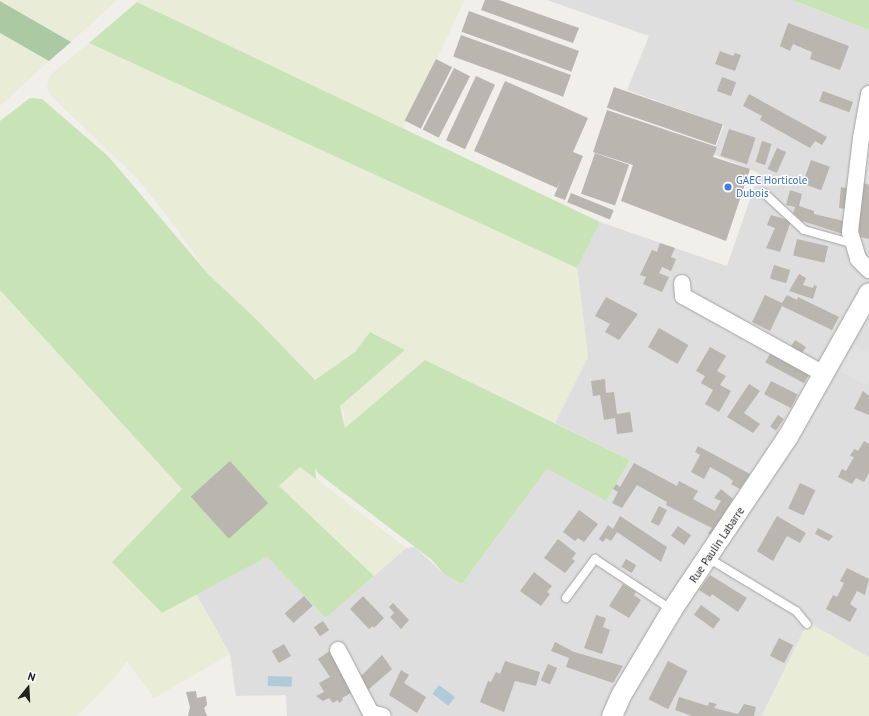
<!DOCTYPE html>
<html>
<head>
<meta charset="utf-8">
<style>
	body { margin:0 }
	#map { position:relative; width:869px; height:716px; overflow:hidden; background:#f0efe9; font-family:"PT Sans",sans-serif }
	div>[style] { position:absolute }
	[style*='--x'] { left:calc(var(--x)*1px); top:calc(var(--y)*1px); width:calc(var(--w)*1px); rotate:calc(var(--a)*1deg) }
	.residential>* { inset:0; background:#dfdede }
	.farmland>* { inset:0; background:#e9ecd7 }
	.grass>* { inset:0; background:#c8e4b6 }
	.forest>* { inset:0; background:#abcaa3 }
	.parking>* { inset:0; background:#e1e1e1 }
	.water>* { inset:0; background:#afcbd8; transform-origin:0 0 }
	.building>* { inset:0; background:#b9b5af; transform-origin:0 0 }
	.roads { filter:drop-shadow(0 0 1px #a2a2a2) drop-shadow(0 0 1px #a2a2a2) }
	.service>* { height:8px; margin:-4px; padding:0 4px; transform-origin:4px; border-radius:4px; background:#fff }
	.minor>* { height:16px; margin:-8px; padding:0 8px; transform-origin:8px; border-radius:8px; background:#fff }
	.tertiary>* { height:20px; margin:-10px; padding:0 10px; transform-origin:10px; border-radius:10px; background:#fff }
	.dots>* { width:11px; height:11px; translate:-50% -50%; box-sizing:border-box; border:2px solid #fff; border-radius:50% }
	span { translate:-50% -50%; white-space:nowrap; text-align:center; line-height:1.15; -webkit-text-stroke:3px #fff; paint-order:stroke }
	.shop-label { font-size:11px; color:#366cbe }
	.left { translate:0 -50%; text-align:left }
	.street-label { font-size:11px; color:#212121 }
	.north { position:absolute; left:8px; top:668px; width:40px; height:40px; -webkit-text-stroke:3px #fff; paint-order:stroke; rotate:18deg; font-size:11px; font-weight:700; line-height:16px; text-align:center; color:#212121 }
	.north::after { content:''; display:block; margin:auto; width:14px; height:18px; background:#212121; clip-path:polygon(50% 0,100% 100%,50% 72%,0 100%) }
</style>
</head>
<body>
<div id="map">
	<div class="residential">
		<i style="clip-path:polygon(547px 0,791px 0,869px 30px,869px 661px,807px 624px,762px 716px,287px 716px,286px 695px,236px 696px,230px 654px,196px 594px,267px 557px,326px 618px,406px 548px,415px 547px,444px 574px,462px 584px,547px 469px,606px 501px,630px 460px,555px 423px,588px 357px,577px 268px,600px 222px,727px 266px,759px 173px,713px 154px,724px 125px,627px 90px,649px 36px)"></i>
	</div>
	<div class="farmland">
		<i style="clip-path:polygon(0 0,117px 0,71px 42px)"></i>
		<i style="clip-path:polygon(139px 0,465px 0,403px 129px,137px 2px)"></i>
		<i style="clip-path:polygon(0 33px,49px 61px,0 106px)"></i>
		<i style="clip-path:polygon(89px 43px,577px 268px,588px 357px,555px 423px,425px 360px,345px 428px,344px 413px,340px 406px,405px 350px,370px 332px,355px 352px,315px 380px,255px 318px,209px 275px,175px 226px,137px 178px,51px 96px,47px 87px,50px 75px)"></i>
		<i style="clip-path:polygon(0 290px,182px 489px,162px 613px,196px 594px,230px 654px,154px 698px,127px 661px,115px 677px,77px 716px,0 716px)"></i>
		<i style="clip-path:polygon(300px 466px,367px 518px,406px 548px,374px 576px,279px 486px)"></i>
		<i style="clip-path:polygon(808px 622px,869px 657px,869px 716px,762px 716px)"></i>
	</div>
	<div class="grass">
		<i style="clip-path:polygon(791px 0,869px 0,869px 30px,810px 7px)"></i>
		<i style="clip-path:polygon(137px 2px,600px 222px,577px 268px,89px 43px)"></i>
		<i style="clip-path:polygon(30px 98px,42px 99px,108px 156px,209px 275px,255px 318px,315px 380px,355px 352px,370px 332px,405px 350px,340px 406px,345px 428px,425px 360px,630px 460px,606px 501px,547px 469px,462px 584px,444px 574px,432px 560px,319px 474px,315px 468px,316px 479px,300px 467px,279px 486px,374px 576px,326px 618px,267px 557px,162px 613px,112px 562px,182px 489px,0 290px,0 121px)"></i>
	</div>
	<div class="forest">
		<i style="clip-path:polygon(0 1px,71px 42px,49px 61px,0 33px)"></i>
	</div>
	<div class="parking">
		<i style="clip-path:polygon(851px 343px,869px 352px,869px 381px,867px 385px,837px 370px)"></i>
	</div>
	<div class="water">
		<i style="left:268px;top:676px;width:24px;height:10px;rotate:2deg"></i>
		<i style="left:439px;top:685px;width:20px;height:11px;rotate:37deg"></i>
	</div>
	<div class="building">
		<i style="clip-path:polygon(485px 0,499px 0,579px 28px,573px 43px,481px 10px)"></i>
		<i style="left:469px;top:11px;width:117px;height:22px;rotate:20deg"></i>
		<i style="clip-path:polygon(788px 23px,849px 46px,840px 70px,810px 59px,812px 52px,793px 44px,790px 51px,780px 46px)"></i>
		<i style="left:461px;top:35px;width:117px;height:23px;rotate:20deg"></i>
		<i style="clip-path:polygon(720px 51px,733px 56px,735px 53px,741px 55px,735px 71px,715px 64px)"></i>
		<i style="left:436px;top:59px;width:18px;height:69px;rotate:27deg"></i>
		<i style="left:454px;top:68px;width:18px;height:69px;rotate:27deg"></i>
		<i style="left:476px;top:76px;width:21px;height:71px;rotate:25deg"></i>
		<i style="left:722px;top:77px;width:15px;height:15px;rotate:20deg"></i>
		<i style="clip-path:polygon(505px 81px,588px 118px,573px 152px,583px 156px,565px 200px,554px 196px,561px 180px,557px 188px,474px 151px)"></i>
		<i style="left:614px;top:87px;width:115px;height:22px;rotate:19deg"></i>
		<i style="left:823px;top:91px;width:32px;height:11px;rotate:20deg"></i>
		<i style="clip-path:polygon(749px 94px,827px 137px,822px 145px,815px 141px,810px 148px,760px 120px,762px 116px,743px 106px)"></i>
		<i style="clip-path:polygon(607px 110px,717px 147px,713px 157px,750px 169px,726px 241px,621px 201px,633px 165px,593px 152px)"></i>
		<i style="left:729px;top:129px;width:28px;height:28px;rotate:18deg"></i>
		<i style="left:762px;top:141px;width:10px;height:22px;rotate:17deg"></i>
		<i style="left:777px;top:148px;width:10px;height:23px;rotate:24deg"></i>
		<i style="left:595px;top:153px;width:36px;height:43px;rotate:19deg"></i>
		<i style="left:811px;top:160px;width:20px;height:25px;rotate:20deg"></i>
		<i style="clip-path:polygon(864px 183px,869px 185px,869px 239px,860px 237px,858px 219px)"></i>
		<i style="clip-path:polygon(841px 187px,847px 188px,846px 209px,839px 208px)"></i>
		<i style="clip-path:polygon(790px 190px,802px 194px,799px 206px,814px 211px,814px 214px,844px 221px,843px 234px,802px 221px,793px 213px,795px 207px,786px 205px)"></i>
		<i style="left:571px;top:193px;width:46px;height:10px;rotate:22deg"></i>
		<i style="clip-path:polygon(771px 215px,791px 221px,780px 252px,766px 248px,775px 228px,767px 225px)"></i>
		<i style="left:797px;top:239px;width:32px;height:17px;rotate:13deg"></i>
		<i style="clip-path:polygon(660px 243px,675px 248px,671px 257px,676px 259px,671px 271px,662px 267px,659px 273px,669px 277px,662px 292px,643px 284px,646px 277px,640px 275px,652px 250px,657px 252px)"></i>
		<i style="left:774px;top:265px;width:17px;height:14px;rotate:17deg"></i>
		<i style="clip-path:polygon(799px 274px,806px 278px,803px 285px,813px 288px,814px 285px,817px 286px,813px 299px,789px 291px)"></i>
		<i style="clip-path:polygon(765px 295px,782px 303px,787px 295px,797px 300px,798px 297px,839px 317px,832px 330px,782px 306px,770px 331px,752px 322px)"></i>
		<i style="clip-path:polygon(606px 297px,638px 314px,619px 340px,605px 332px,610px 324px,595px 316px)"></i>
		<i style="left:659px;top:328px;width:34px;height:22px;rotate:30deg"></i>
		<i style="left:795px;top:340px;width:13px;height:13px;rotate:32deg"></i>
		<i style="clip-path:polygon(710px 347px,726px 356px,717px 371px,726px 376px,720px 385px,731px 391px,719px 412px,705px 404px,713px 390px,701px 383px,705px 376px,696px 371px)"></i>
		<i style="left:771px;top:352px;width:44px;height:12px;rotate:28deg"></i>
		<i style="clip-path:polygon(605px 379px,606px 393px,614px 392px,617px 414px,630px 412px,633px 432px,617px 434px,615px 418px,604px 420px,600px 395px,593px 396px,591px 381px)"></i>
		<i style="left:771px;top:381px;width:30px;height:15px;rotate:27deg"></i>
		<i style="clip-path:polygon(749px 384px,760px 391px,744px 413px,760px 424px,753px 433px,727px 417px)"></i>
		<i style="clip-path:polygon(863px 391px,869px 396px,869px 415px,854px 409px)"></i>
		<i style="left:778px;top:415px;width:7px;height:14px;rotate:34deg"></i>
		<i style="clip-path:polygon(864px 441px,869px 444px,869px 473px,864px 482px,856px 478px,852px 484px,838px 477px,842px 469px,846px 471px,854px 457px,850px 456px,854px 449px,858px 451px)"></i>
		<i style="clip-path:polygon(698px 446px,750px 474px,740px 489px,731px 484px,733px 481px,728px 477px,710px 467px,704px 479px,691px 472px,700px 455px,695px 452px)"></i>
		<i style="left:230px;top:461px;width:57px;height:53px;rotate:48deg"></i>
		<i style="clip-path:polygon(634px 463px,677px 486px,679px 481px,698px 491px,693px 499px,715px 511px,721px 501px,714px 498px,721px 489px,733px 499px,711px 536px,708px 533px,712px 528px,666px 505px,667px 502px,637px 485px,622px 508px,612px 503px,618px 492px,613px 489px,616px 484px,620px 487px)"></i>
		<i style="left:800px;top:483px;width:17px;height:28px;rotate:25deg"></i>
		<i style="left:659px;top:506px;width:9px;height:18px;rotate:27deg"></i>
		<i style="clip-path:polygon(579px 510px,598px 524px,584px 542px,578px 538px,575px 541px,563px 532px)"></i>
		<i style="clip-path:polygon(620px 516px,667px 547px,661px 562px,617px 532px,611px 541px,606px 538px,603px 542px,599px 539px,608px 525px,613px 529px)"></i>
		<i style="clip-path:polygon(777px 516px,806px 533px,800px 543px,787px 536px,773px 561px,757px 551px)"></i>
		<i style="left:678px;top:526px;width:16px;height:12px;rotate:35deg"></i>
		<i style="clip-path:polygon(818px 528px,833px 536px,829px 541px,815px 534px)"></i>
		<i style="clip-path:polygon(558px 539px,576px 553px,572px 559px,575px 561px,565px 573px,544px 558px)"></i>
		<i style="left:626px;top:559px;width:12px;height:9px;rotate:31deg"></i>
		<i style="clip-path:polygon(847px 568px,869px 579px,865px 595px,857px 591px,850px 604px,857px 609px,850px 622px,826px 609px,833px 595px,837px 597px,844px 583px,840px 581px)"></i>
		<i style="clip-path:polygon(534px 572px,552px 586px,547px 592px,550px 594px,541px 606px,520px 591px)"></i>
		<i style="clip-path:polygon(710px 575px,747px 598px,738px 612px,712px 594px,710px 597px,699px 590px)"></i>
		<i style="clip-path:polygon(623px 584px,636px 592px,634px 595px,641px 600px,629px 618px,609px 606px)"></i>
		<i style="left:304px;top:596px;width:13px;height:26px;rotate:48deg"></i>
		<i style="clip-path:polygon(363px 596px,384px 618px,374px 628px,373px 626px,369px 629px,350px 609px)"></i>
		<i style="clip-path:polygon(393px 603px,409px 620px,401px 629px,390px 617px,394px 613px,389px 607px)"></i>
		<i style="left:701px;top:605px;width:24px;height:12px;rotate:36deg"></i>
		<i style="clip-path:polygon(596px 615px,606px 618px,603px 627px,610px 630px,602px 654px,584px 648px)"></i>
		<i style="left:323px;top:621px;width:11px;height:11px;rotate:56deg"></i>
		<i style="left:779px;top:638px;width:16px;height:20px;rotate:27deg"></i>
		<i style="clip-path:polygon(555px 642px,574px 652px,623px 666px,613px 683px,566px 667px,569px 658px,551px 651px)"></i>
		<i style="left:284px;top:644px;width:14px;height:14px;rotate:60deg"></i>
		<i style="clip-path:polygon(331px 650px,356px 690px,342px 698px,343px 700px,339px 703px,338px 700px,333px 703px,329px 698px,323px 701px,316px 696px,324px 692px,319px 683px,330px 677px,318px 659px)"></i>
		<i style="clip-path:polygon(382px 655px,392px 669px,368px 690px,361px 676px)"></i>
		<i style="clip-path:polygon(505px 661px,540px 672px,536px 686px,515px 681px,504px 712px,480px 702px,488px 681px,491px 682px,496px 672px,500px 674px)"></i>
		<i style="left:668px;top:661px;width:22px;height:43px;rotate:27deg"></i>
		<i style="left:548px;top:664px;width:10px;height:18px;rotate:24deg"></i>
		<i style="clip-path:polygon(401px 670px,409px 675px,404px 683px,426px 697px,417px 713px,389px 695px)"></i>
		<i style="clip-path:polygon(196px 691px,197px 698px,206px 696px,207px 705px,204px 708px,207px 716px,188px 716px,190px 707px,186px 692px)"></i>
		<i style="clip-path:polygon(679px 697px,708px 706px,709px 702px,717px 704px,714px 708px,738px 714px,744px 704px,756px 707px,754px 716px,692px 716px,675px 710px)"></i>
	</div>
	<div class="roads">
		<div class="service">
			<i style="--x:764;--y:193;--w:54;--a:42.8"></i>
			<i style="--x:804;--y:230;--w:52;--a:15.6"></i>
			<i style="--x:708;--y:558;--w:103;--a:31.1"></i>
			<i style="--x:796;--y:611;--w:17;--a:50"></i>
			<i style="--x:566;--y:598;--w:49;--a:-53.4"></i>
			<i style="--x:595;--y:559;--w:92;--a:33.5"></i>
		</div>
		<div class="minor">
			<i style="--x:869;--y:94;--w:45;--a:100.3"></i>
			<i style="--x:861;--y:138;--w:95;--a:96.7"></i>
			<i style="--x:850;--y:232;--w:28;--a:73"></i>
			<i style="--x:858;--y:259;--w:16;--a:45"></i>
			<i style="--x:682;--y:283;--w:13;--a:86"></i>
			<i style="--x:683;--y:296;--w:161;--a:29"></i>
			<i style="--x:338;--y:650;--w:71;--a:62.4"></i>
			<i style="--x:371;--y:713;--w:12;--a:14"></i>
		</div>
		<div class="tertiary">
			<i style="--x:612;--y:716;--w:24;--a:-66"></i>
			<i style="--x:622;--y:694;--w:98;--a:-59.2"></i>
			<i style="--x:672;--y:610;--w:208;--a:-56.2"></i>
			<i style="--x:788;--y:437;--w:165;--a:-60.6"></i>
		</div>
	</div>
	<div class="dots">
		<i style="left:728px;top:187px;background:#3f7fe0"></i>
	</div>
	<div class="shop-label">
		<span class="left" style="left:736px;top:187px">GAEC Horticole<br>Dubois</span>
	</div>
	<div class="street-label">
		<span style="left:717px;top:545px;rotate:-56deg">Rue Paulin Labarre</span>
	</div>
	<div class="north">N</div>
</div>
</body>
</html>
